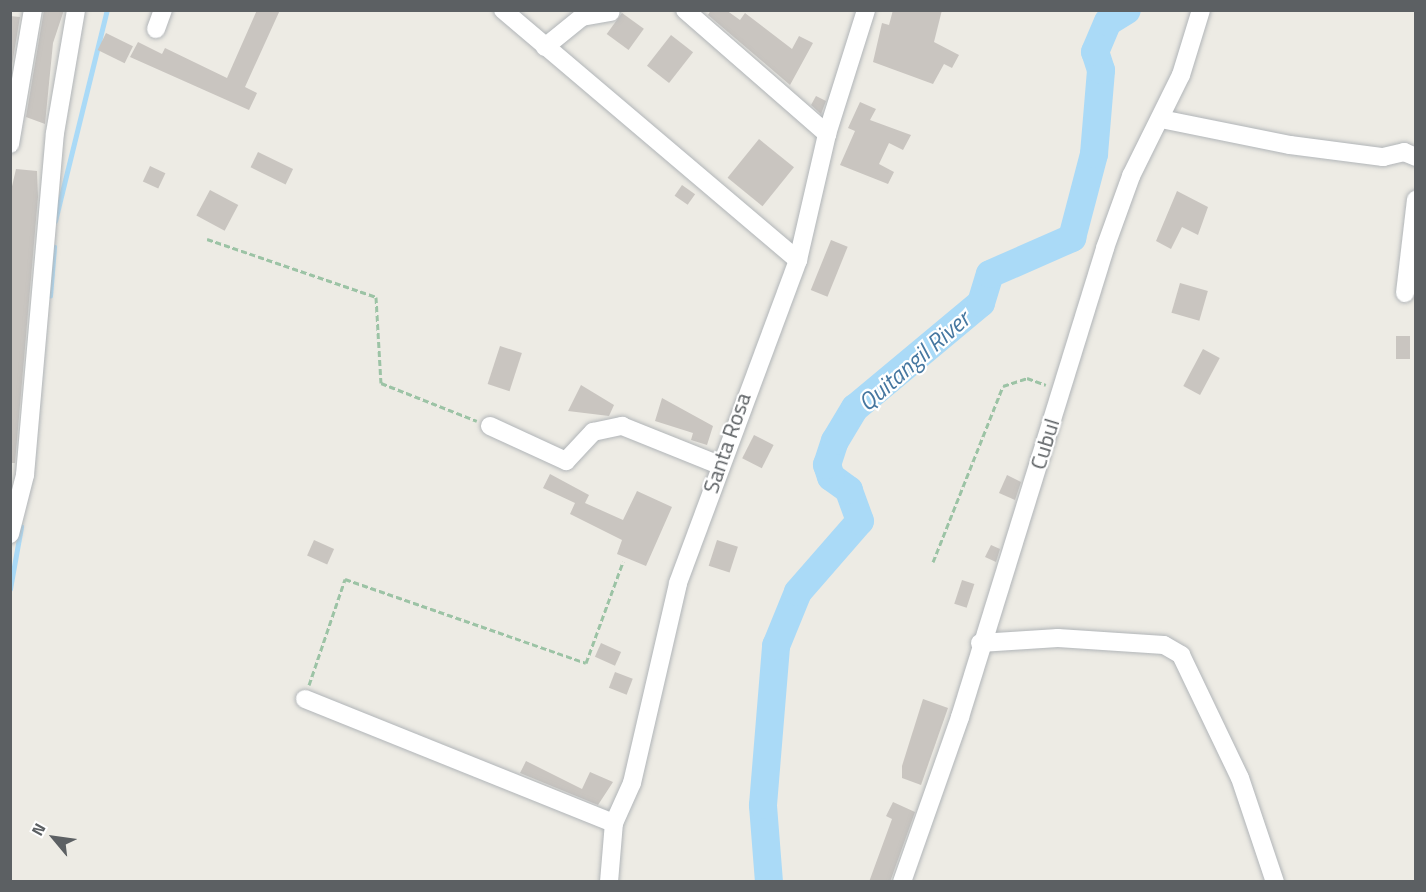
<!DOCTYPE html>
<html>
<head>
<meta charset="utf-8">
<style>
	body { margin:0 }
	#map { position:relative; width:1426px; height:892px; overflow:hidden; background:#edebe4; font-family:"Titillium Web",sans-serif }
	div>[style] { position:absolute }
	[style*='--x'] { left:calc(var(--x)*1px); top:calc(var(--y)*1px); width:calc(var(--w)*1px); rotate:calc(var(--a)*1deg) }
	.stream>* { height:4.5px; margin:-2.25px; padding:0 2.25px; transform-origin:2.25px; border-radius:2.25px; background:#aadaf7 }
	.river>* { height:28px; margin:-14px; padding:0 14px; transform-origin:14px; border-radius:14px; background:#aadaf7 }
	.building>* { inset:0; background:#c9c5c0; transform-origin:0 0 }
	.path>* { height:3px; margin-top:-1.5px; transform-origin:0; background:repeating-linear-gradient(90deg,#9cc3a5 0 6px,transparent 0 9px) }
	.roads { filter:drop-shadow(0 0 2px #b1b5b8) drop-shadow(0 0 2px #b1b5b8) }
	.minor>* { height:18px; margin:-9px; padding:0 9px; transform-origin:9px; border-radius:9px; background:#fff }
	span { translate:-50% -50%; white-space:nowrap; text-align:center; line-height:1.15; -webkit-text-stroke:4.5px #fff; paint-order:stroke }
	.street-label { font-size:22px; color:#5c6063 }
	.water-label { font-size:24px; color:#4677a0; font-style:italic }
	.frame { position:absolute; inset:0; border:12px solid #5c6063; pointer-events:none }
	.north { position:absolute; left:24px; top:808px; width:60px; height:60px; -webkit-text-stroke:4px #fff; paint-order:stroke; rotate:299deg; font-size:16px; font-weight:700; line-height:24px; text-align:center; color:#5c6063 }
	.north::after { content:''; display:block; margin:auto; width:21px; height:27px; background:#5c6063; clip-path:polygon(50% 0,100% 100%,50% 72%,0 100%) }
</style>
</head>
<body>
<div id="map">
	<div class="stream">
		<i style="--x:55;--y:221;--w:217;--a:-76.2"></i>
		<i style="--x:50;--y:296;--w:49;--a:-85.3"></i>
		<i style="--x:10;--y:589;--w:63;--a:-79.9"></i>
	</div>
	<div class="river">
		<i style="--x:769;--y:882;--w:77;--a:-94.5"></i>
		<i style="--x:763;--y:805;--w:160;--a:-85.3"></i>
		<i style="--x:776;--y:646;--w:58;--a:-67.8"></i>
		<i style="--x:798;--y:592;--w:94;--a:-48.9"></i>
		<i style="--x:860;--y:521;--w:33;--a:-110"></i>
		<i style="--x:849;--y:490;--w:22;--a:-144"></i>
		<i style="--x:831;--y:477;--w:13;--a:-108"></i>
		<i style="--x:827;--y:465;--w:25;--a:-72"></i>
		<i style="--x:835;--y:441;--w:39;--a:-59"></i>
		<i style="--x:855;--y:408;--w:164;--a:-39.8"></i>
		<i style="--x:981;--y:303;--w:30;--a:-73"></i>
		<i style="--x:990;--y:274;--w:90;--a:-23.7"></i>
		<i style="--x:1072;--y:238;--w:87;--a:-75.3"></i>
		<i style="--x:1094;--y:154;--w:84;--a:-85.2"></i>
		<i style="--x:1101;--y:70;--w:19;--a:-108"></i>
		<i style="--x:1095;--y:52;--w:33;--a:-67"></i>
		<i style="--x:1108;--y:22;--w:22;--a:-32"></i>
	</div>
	<div class="building">
		<i style="clip-path:polygon(44px 10px,64px 10px,53px 43px,45px 124px,26px 117px)"></i>
		<i style="clip-path:polygon(257px 10px,280px 10px,245px 87px,257px 93px,249px 110px,130px 57px,138px 42px,162px 54px,165px 48px,227px 78px)"></i>
		<i style="clip-path:polygon(711px 10px,726px 10px,740px 20px,745px 13px,792px 49px,799px 36px,813px 43px,790px 85px,708px 15px)"></i>
		<i style="clip-path:polygon(893px 10px,942px 10px,934px 42px,959px 55px,952px 68px,944px 64px,933px 84px,873px 62px,882px 23px,889px 25px)"></i>
		<i style="left:622px;top:13px;width:27px;height:26px;rotate:36deg"></i>
		<i style="clip-path:polygon(10px 16px,20px 17px,12px 65px,10px 65px)"></i>
		<i style="left:106px;top:33px;width:30px;height:19px;rotate:26deg"></i>
		<i style="left:671px;top:35px;width:28px;height:39px;rotate:38deg"></i>
		<i style="clip-path:polygon(816px 96px,826px 101px,821px 114px,811px 105px)"></i>
		<i style="clip-path:polygon(860px 102px,876px 109px,870px 120px,911px 135px,903px 150px,889px 143px,879px 164px,894px 172px,888px 184px,840px 165px,855px 131px,848px 128px)"></i>
		<i style="left:759px;top:139px;width:45px;height:50px;rotate:39deg"></i>
		<i style="left:258px;top:152px;width:39px;height:17px;rotate:26deg"></i>
		<i style="left:150px;top:166px;width:17px;height:17px;rotate:25deg"></i>
		<i style="clip-path:polygon(16px 169px,37px 171px,38px 197px,15px 463px,10px 463px,10px 195px)"></i>
		<i style="left:682px;top:185px;width:16px;height:13px;rotate:35deg"></i>
		<i style="left:210px;top:190px;width:32px;height:29px;rotate:28deg"></i>
		<i style="clip-path:polygon(1177px 191px,1208px 207px,1198px 235px,1182px 227px,1171px 249px,1156px 241px)"></i>
		<i style="left:831px;top:240px;width:18px;height:54px;rotate:22deg"></i>
		<i style="left:1180px;top:283px;width:29px;height:31px;rotate:16deg"></i>
		<i style="left:1396px;top:336px;width:14px;height:23px"></i>
		<i style="left:500px;top:346px;width:23px;height:40px;rotate:18deg"></i>
		<i style="left:1203px;top:349px;width:19px;height:42px;rotate:28deg"></i>
		<i style="clip-path:polygon(581px 385px,614px 405px,609px 416px,568px 411px)"></i>
		<i style="clip-path:polygon(662px 398px,713px 426px,707px 445px,691px 440px,693px 433px,655px 421px)"></i>
		<i style="left:754px;top:435px;width:22px;height:26px;rotate:27deg"></i>
		<i style="clip-path:polygon(550px 474px,589px 495px,585px 503px,623px 520px,637px 491px,672px 507px,646px 566px,617px 554px,622px 540px,570px 514px,575px 503px,543px 488px)"></i>
		<i style="clip-path:polygon(1007px 475px,1021px 482px,1015px 500px,999px 493px)"></i>
		<i style="left:314px;top:540px;width:22px;height:17px;rotate:24deg"></i>
		<i style="left:717px;top:540px;width:22px;height:27px;rotate:18deg"></i>
		<i style="clip-path:polygon(991px 545px,1000px 549px,996px 562px,985px 557px)"></i>
		<i style="left:962px;top:580px;width:13px;height:25px;rotate:18deg"></i>
		<i style="left:601px;top:643px;width:22px;height:15px;rotate:24deg"></i>
		<i style="left:615px;top:672px;width:19px;height:17px;rotate:21deg"></i>
		<i style="clip-path:polygon(923px 699px,948px 708px,921px 785px,902px 778px,902px 766px)"></i>
		<i style="clip-path:polygon(526px 761px,582px 789px,590px 772px,613px 782px,598px 805px,520px 773px)"></i>
		<i style="clip-path:polygon(893px 802px,915px 812px,890px 882px,869px 882px,892px 819px,886px 816px)"></i>
	</div>
	<div class="path">
		<i style="--x:207;--y:239;--w:179;--a:18.9"></i>
		<i style="--x:376;--y:297;--w:86;--a:86.7"></i>
		<i style="--x:381;--y:383;--w:103;--a:21.6"></i>
		<i style="--x:933;--y:562;--w:189;--a:-68.3"></i>
		<i style="--x:1003;--y:386;--w:25;--a:-18"></i>
		<i style="--x:1027;--y:378;--w:20;--a:20"></i>
		<i style="--x:309;--y:685;--w:112;--a:-71.2"></i>
		<i style="--x:345;--y:579;--w:255;--a:19.2"></i>
		<i style="--x:586;--y:663;--w:108;--a:-69.9"></i>
	</div>
	<div class="roads">
		<div class="minor">
			<i style="--x:503;--y:10;--w:387;--a:40.3"></i>
			<i style="--x:685;--y:10;--w:189;--a:41.1"></i>
			<i style="--x:156;--y:29;--w:20;--a:-70"></i>
			<i style="--x:545;--y:47;--w:48;--a:-39"></i>
			<i style="--x:582;--y:17;--w:29;--a:-10"></i>
			<i style="--x:1161;--y:119;--w:132;--a:11.4"></i>
			<i style="--x:1290;--y:145;--w:94;--a:7.4"></i>
			<i style="--x:1383;--y:157;--w:22;--a:-13"></i>
			<i style="--x:1404;--y:152;--w:13;--a:23"></i>
			<i style="--x:10;--y:144;--w:136;--a:-80.3"></i>
			<i style="--x:1405;--y:293;--w:94;--a:-83.3"></i>
			<i style="--x:490;--y:426;--w:84;--a:24.7"></i>
			<i style="--x:566;--y:461;--w:40;--a:-47"></i>
			<i style="--x:593;--y:432;--w:30;--a:-12"></i>
			<i style="--x:622;--y:426;--w:105;--a:21.9"></i>
			<i style="--x:10;--y:534;--w:61;--a:-75.7"></i>
			<i style="--x:25;--y:475;--w:343;--a:-85"></i>
			<i style="--x:55;--y:133;--w:125;--a:-80.3"></i>
			<i style="--x:980;--y:643;--w:78;--a:-3.7"></i>
			<i style="--x:1058;--y:638;--w:106;--a:3.8"></i>
			<i style="--x:1164;--y:645;--w:20;--a:30"></i>
			<i style="--x:1181;--y:655;--w:136;--a:64.4"></i>
			<i style="--x:1240;--y:778;--w:110;--a:71.4"></i>
			<i style="--x:305;--y:699;--w:333;--a:21.9"></i>
			<i style="--x:609;--y:882;--w:59;--a:-85.2"></i>
			<i style="--x:614;--y:823;--w:44;--a:-65.8"></i>
			<i style="--x:632;--y:783;--w:205;--a:-77"></i>
			<i style="--x:678;--y:583;--w:345;--a:-69.6"></i>
			<i style="--x:798;--y:260;--w:129;--a:-77"></i>
			<i style="--x:827;--y:134;--w:130;--a:-72.5"></i>
			<i style="--x:902;--y:882;--w:175;--a:-70.6"></i>
			<i style="--x:960;--y:717;--w:491;--a:-72.8"></i>
			<i style="--x:1105;--y:248;--w:77;--a:-70.1"></i>
			<i style="--x:1131;--y:176;--w:113;--a:-63.7"></i>
			<i style="--x:1181;--y:75;--w:68;--a:-72.9"></i>
		</div>
	</div>
	<div class="street-label">
		<span style="left:727px;top:443px;rotate:-71deg">Santa Rosa</span>
		<span style="left:1045px;top:444px;rotate:-73deg">Cubul</span>
	</div>
	<div class="water-label">
		<span style="left:914px;top:361px;rotate:-41deg">Quitangil River</span>
	</div>
	<div class="frame"></div>
	<div class="north">N</div>
</div>
</body>
</html>
